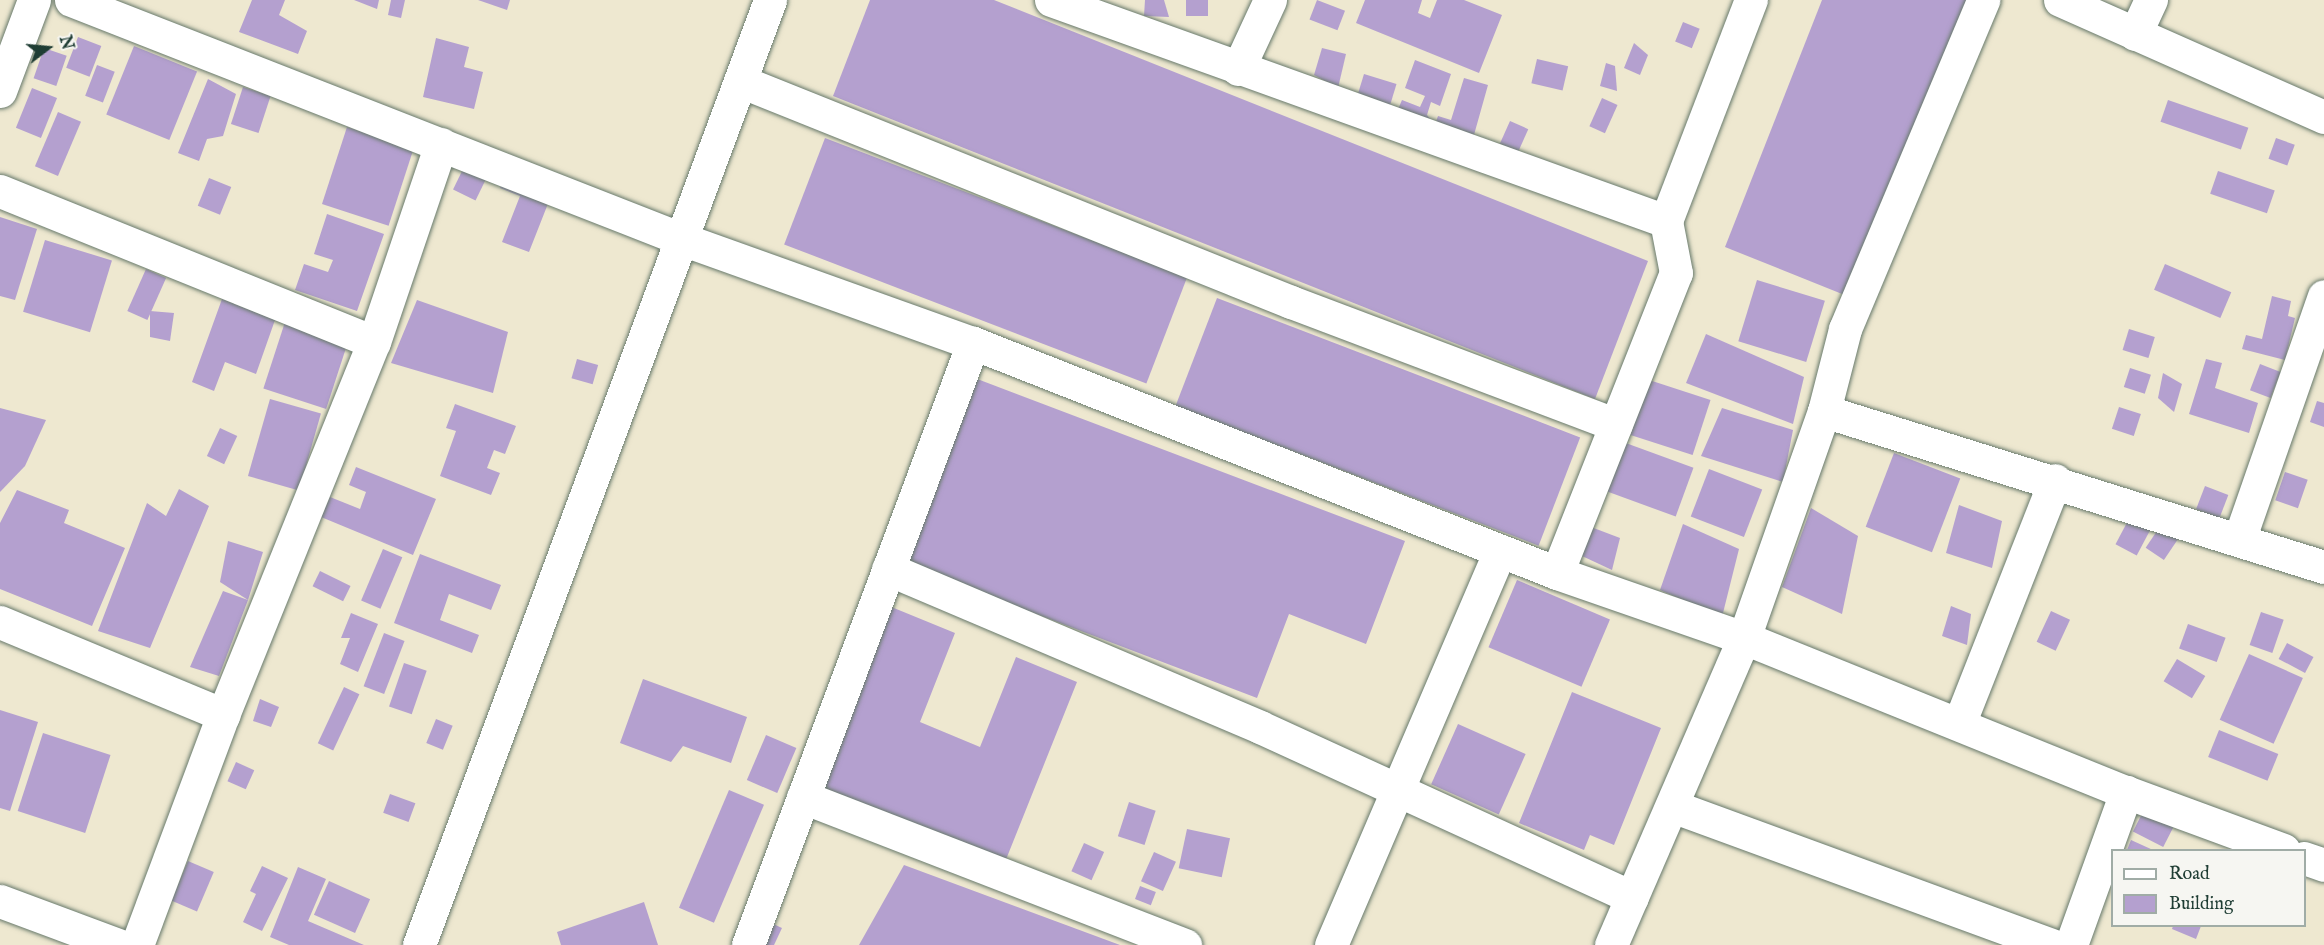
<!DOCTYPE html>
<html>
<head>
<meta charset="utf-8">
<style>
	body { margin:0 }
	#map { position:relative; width:2324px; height:945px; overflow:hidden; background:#eee8d0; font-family:"IM FELL English",serif }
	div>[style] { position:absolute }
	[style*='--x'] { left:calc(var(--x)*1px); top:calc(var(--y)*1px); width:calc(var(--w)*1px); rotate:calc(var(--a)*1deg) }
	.building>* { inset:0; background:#b4a0cf; transform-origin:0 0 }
	.roads { filter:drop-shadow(0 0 2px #67796b) drop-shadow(0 0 2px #67796b) }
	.minor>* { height:33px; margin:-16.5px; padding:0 16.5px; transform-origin:16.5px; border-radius:16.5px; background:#fff }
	span { translate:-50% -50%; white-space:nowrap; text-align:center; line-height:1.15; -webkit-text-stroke:6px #f6f6f2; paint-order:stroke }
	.legend { position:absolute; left:2111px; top:849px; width:195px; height:78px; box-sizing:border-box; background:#f6f6f2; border:2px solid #a0aca6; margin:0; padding:8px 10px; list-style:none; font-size:18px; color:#1f3d34 }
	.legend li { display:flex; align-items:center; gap:12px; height:30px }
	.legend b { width:30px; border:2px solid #a0aca6 }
	.north { position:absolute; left:18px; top:18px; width:60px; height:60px; -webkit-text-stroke:4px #f6f6f2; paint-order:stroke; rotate:74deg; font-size:16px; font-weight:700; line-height:24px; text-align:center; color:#1f3d34 }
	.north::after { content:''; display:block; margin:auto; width:21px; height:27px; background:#1f3d34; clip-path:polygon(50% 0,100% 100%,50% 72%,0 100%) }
</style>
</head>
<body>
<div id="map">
	<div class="building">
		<i style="clip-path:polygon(252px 0,285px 0,279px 15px,307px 31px,298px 54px,239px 32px)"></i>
		<i style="clip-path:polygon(354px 0,379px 0,377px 9px)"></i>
		<i style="clip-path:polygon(391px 0,405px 0,401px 18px,388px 15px)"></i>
		<i style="clip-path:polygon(478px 0,510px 0,507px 10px)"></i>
		<i style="clip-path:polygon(870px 0,994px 0,1648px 261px,1595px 399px,833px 96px)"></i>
		<i style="clip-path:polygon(1145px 0,1164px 0,1169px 17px,1144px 16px)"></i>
		<i style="left:1186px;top:0;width:22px;height:16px"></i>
		<i style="left:1317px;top:0;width:30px;height:21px;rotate:21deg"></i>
		<i style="clip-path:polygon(1365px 0,1422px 0,1418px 13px,1430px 18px,1437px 0,1464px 0,1502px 15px,1479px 73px,1356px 23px)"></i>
		<i style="clip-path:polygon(1822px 0,1976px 0,1857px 300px,1725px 247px)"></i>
		<i style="left:1683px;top:22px;width:18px;height:21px;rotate:22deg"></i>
		<i style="left:78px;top:37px;width:25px;height:33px;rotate:21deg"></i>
		<i style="clip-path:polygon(436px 38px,469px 47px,464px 67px,483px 72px,474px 109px,423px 97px)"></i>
		<i style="clip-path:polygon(1634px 43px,1648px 55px,1640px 75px,1624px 68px)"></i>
		<i style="left:134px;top:46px;width:68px;height:74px;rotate:22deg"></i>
		<i style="left:44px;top:48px;width:24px;height:32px;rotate:19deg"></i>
		<i style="clip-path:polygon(1322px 48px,1346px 54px,1338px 88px,1314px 75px)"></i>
		<i style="left:1537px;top:59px;width:32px;height:25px;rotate:13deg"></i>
		<i style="clip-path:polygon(1415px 60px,1451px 74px,1440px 106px,1431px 102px,1427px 115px,1431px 120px,1396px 114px,1402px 100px,1420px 107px,1425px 96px,1405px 88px)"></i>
		<i style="clip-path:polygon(1606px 63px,1615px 66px,1617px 91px,1600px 86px)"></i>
		<i style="left:97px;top:65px;width:19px;height:33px;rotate:21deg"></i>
		<i style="left:1364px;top:74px;width:34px;height:28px;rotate:17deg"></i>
		<i style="clip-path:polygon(1464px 78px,1488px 85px,1472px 142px,1433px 130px,1438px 116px,1451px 120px)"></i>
		<i style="clip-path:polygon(208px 79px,236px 94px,223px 136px,207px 139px,199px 161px,178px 153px)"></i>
		<i style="left:243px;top:87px;width:29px;height:39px;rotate:18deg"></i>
		<i style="left:32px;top:88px;width:27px;height:43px;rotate:22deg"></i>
		<i style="left:1602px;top:98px;width:17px;height:31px;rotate:24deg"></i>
		<i style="left:2168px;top:100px;width:85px;height:23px;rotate:19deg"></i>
		<i style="left:58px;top:112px;width:25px;height:59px;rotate:23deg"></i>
		<i style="left:1510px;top:121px;width:20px;height:25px;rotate:24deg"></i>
		<i style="left:347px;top:127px;width:70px;height:81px;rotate:18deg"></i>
		<i style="left:825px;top:138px;width:388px;height:114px;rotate:21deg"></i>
		<i style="left:2276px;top:138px;width:20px;height:22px;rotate:20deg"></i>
		<i style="left:464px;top:167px;width:25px;height:25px;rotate:26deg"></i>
		<i style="left:2218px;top:171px;width:60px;height:24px;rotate:19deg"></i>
		<i style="clip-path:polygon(504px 177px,551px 196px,529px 252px,502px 242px,520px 196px,500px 188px)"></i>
		<i style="left:209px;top:178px;width:24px;height:30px;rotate:22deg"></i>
		<i style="clip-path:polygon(327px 214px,384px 234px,357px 311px,295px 290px,304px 264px,328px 272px,333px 260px,314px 254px)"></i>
		<i style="clip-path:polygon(0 217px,37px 229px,15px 300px,0 296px)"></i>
		<i style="left:45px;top:240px;width:70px;height:75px;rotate:17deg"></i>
		<i style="left:2165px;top:264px;width:72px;height:28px;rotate:23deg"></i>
		<i style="left:146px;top:269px;width:22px;height:46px;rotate:24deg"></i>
		<i style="left:1757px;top:280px;width:71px;height:64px;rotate:17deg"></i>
		<i style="clip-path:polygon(2272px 296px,2291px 301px,2288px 316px,2295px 318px,2285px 360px,2242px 349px,2246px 335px,2262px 339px)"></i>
		<i style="left:1217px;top:298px;width:389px;height:116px;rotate:21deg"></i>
		<i style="clip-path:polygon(222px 299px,275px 320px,256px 374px,225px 362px,214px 391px,192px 382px)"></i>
		<i style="clip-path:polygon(417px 300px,508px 332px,493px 393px,391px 363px)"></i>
		<i style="clip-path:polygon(150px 311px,174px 313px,170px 341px,150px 337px)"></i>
		<i style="left:285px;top:322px;width:66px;height:70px;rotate:18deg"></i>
		<i style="left:2129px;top:329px;width:27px;height:22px;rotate:17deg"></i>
		<i style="clip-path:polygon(1706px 334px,1804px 377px,1793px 424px,1686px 383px)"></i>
		<i style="left:577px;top:359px;width:22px;height:20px;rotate:16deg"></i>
		<i style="clip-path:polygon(2206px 359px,2222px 363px,2215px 388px,2258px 403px,2249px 433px,2189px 414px)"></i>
		<i style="left:2260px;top:364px;width:22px;height:28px;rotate:21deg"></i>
		<i style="left:2130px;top:368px;width:22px;height:20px;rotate:18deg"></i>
		<i style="clip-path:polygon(2163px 373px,2182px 384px,2174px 412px,2158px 398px)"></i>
		<i style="clip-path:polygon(972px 377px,1405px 541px,1366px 644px,1289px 614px,1257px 698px,902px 563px)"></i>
		<i style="left:1643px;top:378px;width:71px;height:58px;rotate:18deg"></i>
		<i style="left:270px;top:399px;width:53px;height:80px;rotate:16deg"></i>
		<i style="clip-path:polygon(2317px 401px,2324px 403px,2324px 427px,2310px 422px)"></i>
		<i style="clip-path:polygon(455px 404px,516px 426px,505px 454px,494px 450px,487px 468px,500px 473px,491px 495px,440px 476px,456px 431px,446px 428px)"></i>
		<i style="left:2119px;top:407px;width:23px;height:23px;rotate:18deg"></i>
		<i style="clip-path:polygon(0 408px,46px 420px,25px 466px,0 492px)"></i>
		<i style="clip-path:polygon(1722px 408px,1793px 430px,1783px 482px,1701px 456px)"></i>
		<i style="left:220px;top:428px;width:19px;height:31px;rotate:25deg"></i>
		<i style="left:1623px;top:442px;width:75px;height:52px;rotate:20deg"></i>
		<i style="left:1894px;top:453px;width:71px;height:79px;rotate:21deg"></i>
		<i style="clip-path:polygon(356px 467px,436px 499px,413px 555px,321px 517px,330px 497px,360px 509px,366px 492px,349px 485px)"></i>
		<i style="left:1709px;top:469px;width:57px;height:51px;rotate:21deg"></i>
		<i style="left:2285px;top:472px;width:24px;height:30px;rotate:19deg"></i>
		<i style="left:2205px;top:486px;width:25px;height:25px;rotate:21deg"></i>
		<i style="clip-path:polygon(179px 489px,209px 506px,150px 648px,98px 631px,147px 503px,166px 516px)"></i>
		<i style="clip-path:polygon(17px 490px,69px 510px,64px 523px,125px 548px,92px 626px,0 589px,0 523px)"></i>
		<i style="clip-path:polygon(1959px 505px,2002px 521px,1992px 568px,1946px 553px)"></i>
		<i style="clip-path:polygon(1811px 508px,1858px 536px,1842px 614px,1782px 587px)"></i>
		<i style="left:2131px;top:515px;width:24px;height:33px;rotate:28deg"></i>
		<i style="left:2163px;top:522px;width:22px;height:31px;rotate:34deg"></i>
		<i style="clip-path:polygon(1683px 524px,1739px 549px,1722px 617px,1660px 590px)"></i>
		<i style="clip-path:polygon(1591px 527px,1620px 538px,1612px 570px,1582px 556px)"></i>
		<i style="clip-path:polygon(228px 541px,263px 552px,248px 600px,220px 582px)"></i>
		<i style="left:383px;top:549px;width:21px;height:56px;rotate:23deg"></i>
		<i style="clip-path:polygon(420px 554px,501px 585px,491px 610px,449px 594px,440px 620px,479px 635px,472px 653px,394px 623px)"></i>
		<i style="left:320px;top:571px;width:34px;height:17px;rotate:26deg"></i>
		<i style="left:1517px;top:580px;width:101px;height:73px;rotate:23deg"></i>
		<i style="clip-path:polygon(223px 591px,248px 600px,219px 676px,190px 667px)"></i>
		<i style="clip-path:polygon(889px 606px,955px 633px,920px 722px,980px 747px,1016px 657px,1077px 682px,1005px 862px,816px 786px)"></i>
		<i style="clip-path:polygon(1951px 606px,1971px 614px,1967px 645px,1942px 636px)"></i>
		<i style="left:2051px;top:611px;width:21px;height:34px;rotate:25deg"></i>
		<i style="left:2261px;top:612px;width:24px;height:35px;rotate:19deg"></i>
		<i style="clip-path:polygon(351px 613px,378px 624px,358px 672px,340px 664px,350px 638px,341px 638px)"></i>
		<i style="left:2188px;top:624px;width:40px;height:26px;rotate:20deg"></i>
		<i style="left:384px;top:633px;width:22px;height:57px;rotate:21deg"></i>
		<i style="left:2287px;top:643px;width:30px;height:18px;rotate:28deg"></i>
		<i style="left:2249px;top:654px;width:59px;height:72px;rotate:24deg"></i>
		<i style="left:2177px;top:659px;width:33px;height:26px;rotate:31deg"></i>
		<i style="left:404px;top:663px;width:24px;height:46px;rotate:19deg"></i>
		<i style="clip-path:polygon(643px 679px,747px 717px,731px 763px,683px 746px,671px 762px,620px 743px)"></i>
		<i style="left:344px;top:687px;width:17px;height:62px;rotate:25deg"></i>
		<i style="clip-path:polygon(1572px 692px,1661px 728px,1614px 845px,1590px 835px,1584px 850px,1519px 823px)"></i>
		<i style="clip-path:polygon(260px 699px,279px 707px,271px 727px,253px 721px)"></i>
		<i style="clip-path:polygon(0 710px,38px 722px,10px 811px,0 808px)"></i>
		<i style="left:436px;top:719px;width:18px;height:26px;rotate:22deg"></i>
		<i style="left:1458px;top:724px;width:74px;height:66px;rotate:24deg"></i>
		<i style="left:2219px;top:730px;width:64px;height:29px;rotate:22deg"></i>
		<i style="left:43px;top:733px;width:71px;height:82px;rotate:18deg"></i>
		<i style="left:766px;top:735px;width:33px;height:49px;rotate:23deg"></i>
		<i style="left:236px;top:762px;width:20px;height:21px;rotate:24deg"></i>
		<i style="left:729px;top:790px;width:38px;height:128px;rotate:23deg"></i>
		<i style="left:390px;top:794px;width:27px;height:20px;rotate:20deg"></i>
		<i style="left:1129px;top:802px;width:28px;height:36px;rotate:18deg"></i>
		<i style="left:2147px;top:804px;width:34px;height:31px;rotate:27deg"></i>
		<i style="left:1187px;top:829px;width:44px;height:40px;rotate:12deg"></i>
		<i style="clip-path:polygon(2131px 840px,2153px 850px,2127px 850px)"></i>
		<i style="left:1084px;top:843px;width:22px;height:31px;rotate:24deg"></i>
		<i style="left:1154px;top:852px;width:24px;height:32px;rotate:24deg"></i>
		<i style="left:188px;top:861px;width:28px;height:43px;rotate:23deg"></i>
		<i style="clip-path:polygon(904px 865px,1120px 945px,859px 945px)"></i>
		<i style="clip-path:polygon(262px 866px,288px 878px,262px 931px,243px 922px,256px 894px,250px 891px)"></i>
		<i style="clip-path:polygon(298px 867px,326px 879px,308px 921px,364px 945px,289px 945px,270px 937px)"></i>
		<i style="left:329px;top:881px;width:45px;height:37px;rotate:24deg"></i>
		<i style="left:1140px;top:886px;width:17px;height:14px;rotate:21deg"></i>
		<i style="clip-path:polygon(644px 902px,658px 945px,561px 945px,557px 932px)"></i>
		<i style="clip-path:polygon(769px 922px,782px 928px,774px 945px,759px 945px)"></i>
		<i style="clip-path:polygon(2173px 926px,2201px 926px,2196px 939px,2172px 929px)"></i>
	</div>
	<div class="roads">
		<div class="minor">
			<i style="--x:71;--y:0;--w:653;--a:21.38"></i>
			<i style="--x:679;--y:238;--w:312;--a:19.7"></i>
			<i style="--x:973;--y:343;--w:628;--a:21.5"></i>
			<i style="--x:1557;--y:573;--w:198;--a:19.2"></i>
			<i style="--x:1744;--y:638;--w:412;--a:22"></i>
			<i style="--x:2126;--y:792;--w:168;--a:20.2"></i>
			<i style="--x:1051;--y:0;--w:654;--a:19.77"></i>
			<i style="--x:2060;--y:0;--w:289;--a:23.9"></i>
			<i style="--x:2135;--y:34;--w:38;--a:-65"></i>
			<i style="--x:1238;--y:69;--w:76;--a:-65.1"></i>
			<i style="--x:740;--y:81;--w:594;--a:21.86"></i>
			<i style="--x:1291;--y:302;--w:347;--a:20.7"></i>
			<i style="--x:0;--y:91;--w:97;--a:-69.5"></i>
			<i style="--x:0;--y:191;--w:403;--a:22"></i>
			<i style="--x:1824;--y:411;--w:524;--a:17.33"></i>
			<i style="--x:2239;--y:540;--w:258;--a:-70.8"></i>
			<i style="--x:888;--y:569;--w:404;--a:23"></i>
			<i style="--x:1260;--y:727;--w:409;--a:24.6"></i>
			<i style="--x:1557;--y:573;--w:323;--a:-68.4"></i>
			<i style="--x:1676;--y:273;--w:53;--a:-100.9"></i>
			<i style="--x:1666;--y:221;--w:237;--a:-69"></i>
			<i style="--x:0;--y:622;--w:242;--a:22.6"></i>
			<i style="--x:1959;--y:724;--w:262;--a:-68.5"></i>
			<i style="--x:803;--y:797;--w:410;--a:21.2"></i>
			<i style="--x:1672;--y:806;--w:405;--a:20.1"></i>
			<i style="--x:2304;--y:858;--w:21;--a:19"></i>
			<i style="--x:0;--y:901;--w:126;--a:20.4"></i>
			<i style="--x:137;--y:945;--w:246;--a:-69.5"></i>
			<i style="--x:223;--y:715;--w:402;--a:-68"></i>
			<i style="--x:374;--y:342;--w:209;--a:-71.3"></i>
			<i style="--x:419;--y:945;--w:1008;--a:-69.62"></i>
			<i style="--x:748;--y:945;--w:643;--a:-69.51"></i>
			<i style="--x:1331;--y:945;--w:429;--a:-66.8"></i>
			<i style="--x:1611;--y:945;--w:335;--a:-66.6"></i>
			<i style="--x:1744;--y:638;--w:241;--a:-70.6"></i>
			<i style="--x:1824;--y:411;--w:85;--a:-75.6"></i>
			<i style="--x:1845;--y:329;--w:357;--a:-67.2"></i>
			<i style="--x:2071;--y:945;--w:163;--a:-70.2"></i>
		</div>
	</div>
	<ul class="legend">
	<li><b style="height:8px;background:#fff"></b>Road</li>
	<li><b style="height:16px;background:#b4a0cf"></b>Building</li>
	</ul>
	<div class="north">N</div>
</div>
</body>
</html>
